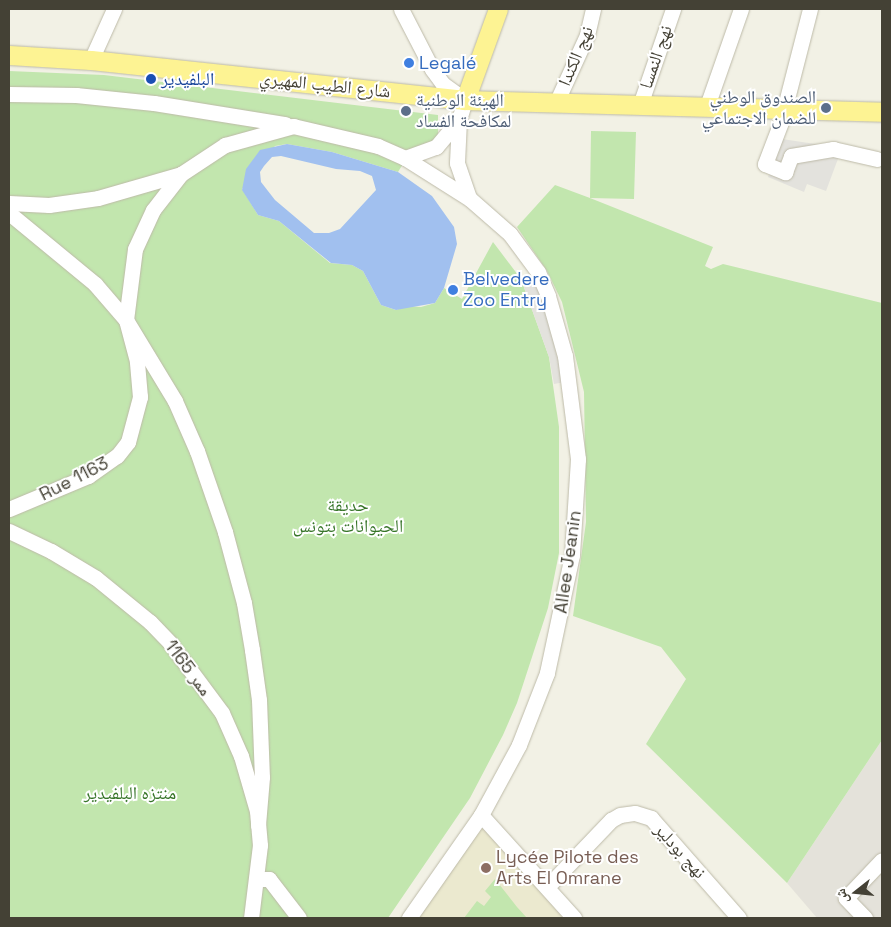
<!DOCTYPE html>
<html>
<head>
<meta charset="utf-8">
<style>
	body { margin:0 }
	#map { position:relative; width:891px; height:927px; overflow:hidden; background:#f2f1e5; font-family:"Space Grotesk","Noto Naskh Arabic",sans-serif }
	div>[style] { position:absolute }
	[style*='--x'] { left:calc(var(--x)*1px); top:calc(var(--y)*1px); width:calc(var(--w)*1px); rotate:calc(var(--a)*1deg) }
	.industrial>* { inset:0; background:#e4e2da }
	.education>* { inset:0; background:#ebe9cf }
	.green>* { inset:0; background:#c2e6ae }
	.parking>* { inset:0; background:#e3e2dd }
	.water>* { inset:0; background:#a1c0ef }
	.roads { filter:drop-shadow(0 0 1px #bdbaa8) drop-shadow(0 0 1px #bdbaa8) }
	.minor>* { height:15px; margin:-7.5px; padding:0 7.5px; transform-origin:7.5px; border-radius:7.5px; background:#fff }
	.major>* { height:19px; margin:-9.5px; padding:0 9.5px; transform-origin:9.5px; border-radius:9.5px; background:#fdf393 }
	.dots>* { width:14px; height:14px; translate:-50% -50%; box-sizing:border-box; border:2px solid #fff; border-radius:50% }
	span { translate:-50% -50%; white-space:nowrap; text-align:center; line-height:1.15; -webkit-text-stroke:4px #fff; paint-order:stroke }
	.street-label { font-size:18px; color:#444135 }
	.shop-label { font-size:18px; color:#366cbe }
	.left { translate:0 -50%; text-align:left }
	.transit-label { font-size:18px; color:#164399 }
	.service-label { font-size:18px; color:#4e5e75 }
	.right { translate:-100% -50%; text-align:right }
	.park-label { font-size:18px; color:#377529 }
	.education-label { font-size:18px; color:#785e54 }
	.frame { position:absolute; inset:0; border:10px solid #444135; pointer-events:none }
	.north { position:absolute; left:831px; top:867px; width:50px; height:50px; -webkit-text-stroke:4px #fff; paint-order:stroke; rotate:254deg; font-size:14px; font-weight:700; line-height:20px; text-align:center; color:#444135 }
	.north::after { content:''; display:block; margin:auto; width:18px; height:22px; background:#444135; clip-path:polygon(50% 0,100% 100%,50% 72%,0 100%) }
</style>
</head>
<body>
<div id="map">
	<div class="industrial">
		<i style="clip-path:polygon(882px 740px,882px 918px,817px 918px,787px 883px)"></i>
	</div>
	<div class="education">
		<i style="clip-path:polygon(483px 822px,502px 847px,563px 918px,415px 918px)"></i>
	</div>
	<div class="green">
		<i style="clip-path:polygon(9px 71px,104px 75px,438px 115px,438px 140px,409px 154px,398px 172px,332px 152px,287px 144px,275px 146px,242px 189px,258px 215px,279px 221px,330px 263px,352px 265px,363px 271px,381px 305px,396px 310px,406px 306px,421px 307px,435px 303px,444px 288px,462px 299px,493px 242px,521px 279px,549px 357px,559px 427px,559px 553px,548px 608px,517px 703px,503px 735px,470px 798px,388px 918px,9px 918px)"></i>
		<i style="clip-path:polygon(591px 131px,636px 132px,634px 199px,590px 198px,713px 247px,705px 266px,711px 269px,723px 264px,882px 303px,882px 740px,787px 883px,646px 744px,686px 679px,661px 647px,573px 616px,586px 522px,584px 392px,562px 302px,547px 271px,517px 227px,555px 185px,590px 198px)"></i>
		<i style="clip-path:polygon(495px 879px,517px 907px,527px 918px,464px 918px,477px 901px,484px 906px,491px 897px,485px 891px)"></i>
	</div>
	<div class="parking">
		<i style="clip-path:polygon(782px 139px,842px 148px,826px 191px,807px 184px,804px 192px,768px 177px)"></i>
		<i style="clip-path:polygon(531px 275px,542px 298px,565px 382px,554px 384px,549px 357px,521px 279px)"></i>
	</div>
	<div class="water">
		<i style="clip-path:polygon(evenodd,287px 144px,332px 152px,398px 172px,432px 196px,454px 227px,457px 244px,444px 288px,435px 303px,396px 310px,381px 305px,363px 271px,352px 265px,331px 263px,279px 221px,258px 215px,242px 190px,246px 169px,260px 150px,287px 144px,281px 156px,336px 169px,360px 171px,372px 176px,376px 190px,340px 229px,329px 233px,314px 233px,275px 200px,261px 182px,260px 172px,264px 166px,272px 157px,281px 156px)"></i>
	</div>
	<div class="roads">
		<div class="minor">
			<i style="--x:401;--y:9;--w:68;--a:62.7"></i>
			<i style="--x:432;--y:69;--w:19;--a:54"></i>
			<i style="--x:443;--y:84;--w:27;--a:36"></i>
			<i style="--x:465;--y:100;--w:21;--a:107"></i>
			<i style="--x:459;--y:120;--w:43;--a:92.7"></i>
			<i style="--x:457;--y:163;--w:36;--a:71"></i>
			<i style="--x:810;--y:9;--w:117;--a:104.4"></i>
			<i style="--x:781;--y:122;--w:45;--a:110.9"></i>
			<i style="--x:765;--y:164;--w:22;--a:22"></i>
			<i style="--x:785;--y:172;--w:17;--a:-69"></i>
			<i style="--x:791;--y:156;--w:43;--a:-9.5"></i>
			<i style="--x:833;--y:149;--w:45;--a:12.8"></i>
			<i style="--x:91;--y:60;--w:56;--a:-65.7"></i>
			<i style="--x:9;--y:94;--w:67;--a:0.9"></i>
			<i style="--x:76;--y:95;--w:78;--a:5.9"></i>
			<i style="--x:154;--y:103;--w:133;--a:9.1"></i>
			<i style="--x:556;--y:103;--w:75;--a:-65.5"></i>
			<i style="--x:587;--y:35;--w:27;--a:-77"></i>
			<i style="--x:640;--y:105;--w:102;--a:-71"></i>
			<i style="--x:707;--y:106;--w:103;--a:-70.7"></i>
			<i style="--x:405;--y:158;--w:33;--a:-20"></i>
			<i style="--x:436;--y:147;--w:35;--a:-50"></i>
			<i style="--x:9;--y:203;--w:40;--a:2.9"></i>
			<i style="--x:49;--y:205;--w:49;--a:-8.1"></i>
			<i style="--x:98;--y:198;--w:86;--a:-16.1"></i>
			<i style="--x:9;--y:213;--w:112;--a:39.5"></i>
			<i style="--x:95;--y:284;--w:48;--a:49.3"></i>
			<i style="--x:126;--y:320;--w:95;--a:58.8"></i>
			<i style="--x:175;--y:401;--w:55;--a:66.3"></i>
			<i style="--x:197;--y:451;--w:86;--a:70.9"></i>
			<i style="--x:225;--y:532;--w:73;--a:75"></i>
			<i style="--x:244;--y:603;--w:48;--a:80.3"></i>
			<i style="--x:252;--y:650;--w:50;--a:82"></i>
			<i style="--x:259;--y:700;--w:77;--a:87.8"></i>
			<i style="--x:262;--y:777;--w:48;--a:94.8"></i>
			<i style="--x:9;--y:509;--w:86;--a:-22.7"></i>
			<i style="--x:88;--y:476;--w:35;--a:-35"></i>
			<i style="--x:117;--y:456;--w:18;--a:-52"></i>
			<i style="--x:128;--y:442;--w:47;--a:-75.1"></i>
			<i style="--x:140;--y:397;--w:36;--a:-95"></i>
			<i style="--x:137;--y:361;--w:42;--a:-105"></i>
			<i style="--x:126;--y:320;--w:72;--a:-82.8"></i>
			<i style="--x:135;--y:249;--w:43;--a:-65.2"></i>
			<i style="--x:153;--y:210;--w:46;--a:-52.1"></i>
			<i style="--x:181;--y:174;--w:53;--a:-33.4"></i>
			<i style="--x:225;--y:145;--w:71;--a:-15.6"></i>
			<i style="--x:293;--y:126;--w:87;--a:13.2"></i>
			<i style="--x:378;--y:146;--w:30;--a:24"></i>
			<i style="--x:405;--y:158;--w:77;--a:32.2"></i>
			<i style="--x:470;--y:199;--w:53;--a:41.2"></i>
			<i style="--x:510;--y:234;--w:47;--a:53.6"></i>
			<i style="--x:538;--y:272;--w:26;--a:67"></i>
			<i style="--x:548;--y:296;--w:62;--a:74.2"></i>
			<i style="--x:565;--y:356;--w:104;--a:82.8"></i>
			<i style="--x:578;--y:459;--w:96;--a:93.6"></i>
			<i style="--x:572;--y:555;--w:121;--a:102"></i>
			<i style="--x:547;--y:673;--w:77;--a:111.3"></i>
			<i style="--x:519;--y:745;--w:80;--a:118.5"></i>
			<i style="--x:481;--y:815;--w:126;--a:125"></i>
			<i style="--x:9;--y:531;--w:47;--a:25.5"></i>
			<i style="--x:51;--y:551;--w:52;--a:31"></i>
			<i style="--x:96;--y:578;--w:70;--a:39.2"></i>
			<i style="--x:150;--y:622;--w:29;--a:46"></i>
			<i style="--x:170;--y:643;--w:87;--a:53.4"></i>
			<i style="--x:222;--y:713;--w:47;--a:66.2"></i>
			<i style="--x:241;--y:756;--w:57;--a:73.8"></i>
			<i style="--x:257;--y:811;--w:34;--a:85"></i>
			<i style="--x:260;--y:845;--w:74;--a:97"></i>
			<i style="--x:481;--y:815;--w:139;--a:47.9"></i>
			<i style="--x:258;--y:879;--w:11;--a:0"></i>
			<i style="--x:269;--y:879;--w:49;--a:52.4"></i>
			<i style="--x:547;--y:887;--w:93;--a:-46.3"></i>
			<i style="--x:611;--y:820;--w:10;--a:-29"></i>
			<i style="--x:620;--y:815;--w:15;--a:-8"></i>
			<i style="--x:635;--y:813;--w:17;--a:17"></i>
			<i style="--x:651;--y:818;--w:133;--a:48.7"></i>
			<i style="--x:865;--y:918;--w:28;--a:-134"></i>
			<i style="--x:846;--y:898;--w:52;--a:-46.5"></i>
		</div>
		<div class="major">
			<i style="--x:9;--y:55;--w:82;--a:3.5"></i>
			<i style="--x:91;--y:60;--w:376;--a:6.1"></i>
			<i style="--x:465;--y:100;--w:417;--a:1.6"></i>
			<i style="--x:465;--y:100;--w:97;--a:-70.1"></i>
		</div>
	</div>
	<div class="dots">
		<i style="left:409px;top:63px;background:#3f7fe0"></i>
		<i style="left:151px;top:79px;background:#1a4fb4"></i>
		<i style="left:826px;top:108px;background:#5c6f8a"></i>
		<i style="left:406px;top:111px;background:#5c6f8a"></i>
		<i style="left:453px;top:290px;background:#3f7fe0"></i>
		<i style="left:486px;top:868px;background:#8d6e63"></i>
	</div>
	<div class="street-label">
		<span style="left:576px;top:56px;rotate:-67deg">نهج الكندا</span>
		<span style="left:656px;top:57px;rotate:-71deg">نهج النمسا</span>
		<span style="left:325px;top:85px;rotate:6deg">شارع الطيب المهيري</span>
		<span style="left:74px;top:479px;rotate:-27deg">Rue 1163</span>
		<span style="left:568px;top:562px;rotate:-82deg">Allee Jeanin</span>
		<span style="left:188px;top:668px;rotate:53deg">ممر 1165</span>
		<span style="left:680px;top:851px;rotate:48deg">نهج بودلير</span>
	</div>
	<div class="shop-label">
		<span class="left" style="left:419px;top:63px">Legalé</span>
		<span class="left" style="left:463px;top:290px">Belvedere<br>Zoo Entry</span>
	</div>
	<div class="transit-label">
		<span class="left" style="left:161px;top:79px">البلفيدير</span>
	</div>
	<div class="service-label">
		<span class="right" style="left:816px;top:108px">الصندوق الوطني<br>للضمان الاجتماعي</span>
		<span class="left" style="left:416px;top:111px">الهيئة الوطنية<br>لمكافحة الفساد</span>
	</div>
	<div class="park-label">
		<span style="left:348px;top:516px">حديقة<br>الحيوانات بتونس</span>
		<span style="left:130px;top:793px">منتزه البلفيدير</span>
	</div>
	<div class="education-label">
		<span class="left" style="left:496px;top:868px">Lycée Pilote des<br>Arts El Omrane</span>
	</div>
	<div class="frame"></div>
	<div class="north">ش</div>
</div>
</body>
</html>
